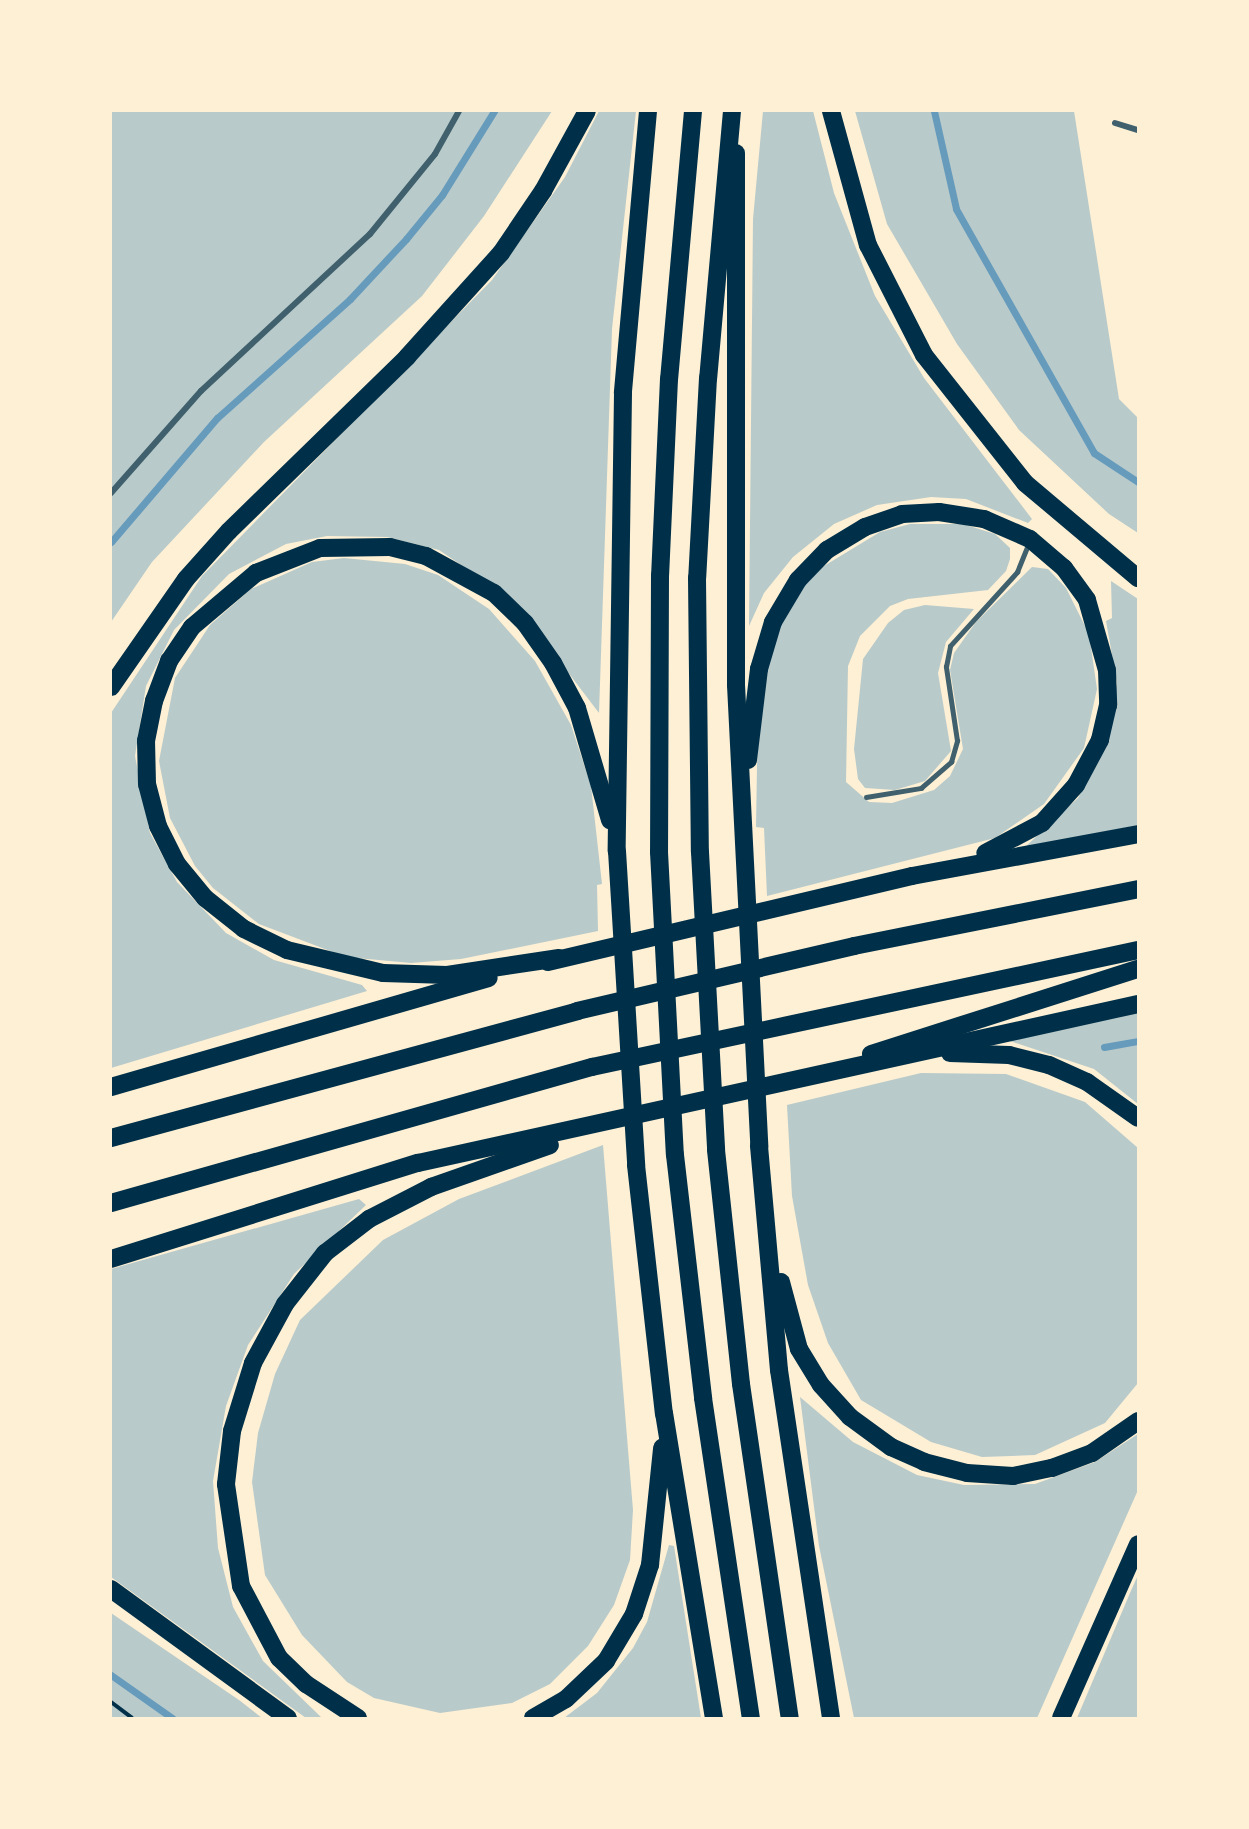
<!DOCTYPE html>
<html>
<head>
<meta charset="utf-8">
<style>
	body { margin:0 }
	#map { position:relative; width:1249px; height:1829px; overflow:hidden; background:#fdf0d5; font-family:Manrope,sans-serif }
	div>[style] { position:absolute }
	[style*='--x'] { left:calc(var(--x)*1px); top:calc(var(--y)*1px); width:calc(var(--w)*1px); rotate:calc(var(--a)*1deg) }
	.green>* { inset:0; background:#b9caca }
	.stream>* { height:7px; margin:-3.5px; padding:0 3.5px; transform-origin:3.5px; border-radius:3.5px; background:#669bbc }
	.path>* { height:4px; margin:-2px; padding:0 2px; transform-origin:2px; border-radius:2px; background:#003049 }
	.service>* { height:4.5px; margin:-2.25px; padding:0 2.25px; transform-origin:2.25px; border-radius:2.25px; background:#3f606c }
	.minor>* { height:6px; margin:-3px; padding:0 3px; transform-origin:3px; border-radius:3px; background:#3f606c }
	.motorway>* { height:18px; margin:-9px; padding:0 9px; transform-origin:9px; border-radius:9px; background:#003049 }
	span { translate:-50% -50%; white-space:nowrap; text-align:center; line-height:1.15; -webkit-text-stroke:6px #fdf0d5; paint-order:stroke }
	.frame { position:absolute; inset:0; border:112px solid #fdf0d5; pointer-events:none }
</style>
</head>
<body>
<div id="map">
	<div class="green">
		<i style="clip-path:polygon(111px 111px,552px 111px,484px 216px,422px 296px,264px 442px,152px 562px,111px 622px)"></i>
		<i style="clip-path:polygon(599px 111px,636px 111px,612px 329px,599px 713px,513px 600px,439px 550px,387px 537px,327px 536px,286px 544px,229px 574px,174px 630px,146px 686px,135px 756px,150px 833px,177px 882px,226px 933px,274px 960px,362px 985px,367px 991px,111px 1068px,111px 713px,202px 576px,492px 280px,565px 177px)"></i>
		<i style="clip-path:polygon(763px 111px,813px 111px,834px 193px,875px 296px,924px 378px,1032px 519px,1028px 523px,966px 499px,931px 497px,877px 505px,834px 524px,793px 557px,764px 593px,749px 626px,753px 219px)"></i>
		<i style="clip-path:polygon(855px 111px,1074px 111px,1119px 399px,1138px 418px,1138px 533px,1109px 514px,1019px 430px,957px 344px,887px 224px)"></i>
		<i style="clip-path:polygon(910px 524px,963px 524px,995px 534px,1010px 548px,1010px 559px,1006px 571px,988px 590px,908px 599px,890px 606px,860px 636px,848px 666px,846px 782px,869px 802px,892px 803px,934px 790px,950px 776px,963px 749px,950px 670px,954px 653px,976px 622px,1032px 567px,1048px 569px,1066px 588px,1089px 634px,1097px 689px,1084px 748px,1044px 804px,995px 838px,767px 896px,764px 828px,756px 827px,758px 707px,775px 635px,805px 585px,824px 566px,880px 532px)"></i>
		<i style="clip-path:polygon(344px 558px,405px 564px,438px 575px,489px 609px,535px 661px,571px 725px,591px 786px,602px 884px,597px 885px,598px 931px,461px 959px,411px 963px,346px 957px,259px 924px,213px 888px,195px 866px,170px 818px,159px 761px,175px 678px,210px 625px,251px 589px,312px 562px)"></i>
		<i style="clip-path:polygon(1111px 581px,1138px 599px,1138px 825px,1024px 848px,1078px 798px,1107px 743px,1117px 683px,1106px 621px,1112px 618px)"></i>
		<i style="clip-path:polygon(925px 605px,974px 609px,946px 642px,938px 673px,951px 751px,925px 781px,895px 790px,865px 788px,858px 779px,854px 749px,863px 659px,888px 623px,904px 610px)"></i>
		<i style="clip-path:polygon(1138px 1012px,1138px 1104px,1094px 1069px,1010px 1041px)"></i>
		<i style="clip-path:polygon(921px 1073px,1006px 1074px,1085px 1102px,1138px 1148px,1138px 1383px,1105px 1423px,1035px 1455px,982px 1457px,931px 1442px,861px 1400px,828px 1343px,808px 1285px,792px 1196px,787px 1105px)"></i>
		<i style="clip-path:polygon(603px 1145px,633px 1510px,630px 1560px,614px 1605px,588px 1646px,550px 1684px,512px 1703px,440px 1713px,374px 1698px,347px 1682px,302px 1635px,265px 1575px,252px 1482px,258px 1433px,275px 1374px,300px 1320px,383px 1240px,459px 1199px)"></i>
		<i style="clip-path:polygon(359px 1199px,366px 1205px,294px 1274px,248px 1345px,226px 1406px,213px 1481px,218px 1548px,233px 1607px,263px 1661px,322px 1718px,306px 1718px,111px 1577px,111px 1269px)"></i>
		<i style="clip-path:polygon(800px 1397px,853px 1442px,917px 1475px,964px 1485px,1035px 1484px,1095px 1462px,1138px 1434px,1138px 1490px,1037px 1718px,854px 1718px,819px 1546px)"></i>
		<i style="clip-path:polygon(669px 1545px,674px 1546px,701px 1718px,564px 1718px,597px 1693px,633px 1648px,647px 1622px)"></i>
		<i style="clip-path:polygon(1138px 1575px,1138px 1718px,1077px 1718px,1130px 1593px)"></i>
		<i style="clip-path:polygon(111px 1613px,239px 1700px,262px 1718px,111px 1718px)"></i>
	</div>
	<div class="stream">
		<i style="--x:934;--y:111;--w:100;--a:77.3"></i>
		<i style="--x:956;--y:209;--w:280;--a:60.5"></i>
		<i style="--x:1094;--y:453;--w:53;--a:33.4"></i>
		<i style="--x:111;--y:542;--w:163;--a:-49.5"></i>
		<i style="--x:217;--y:418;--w:178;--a:-41.8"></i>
		<i style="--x:350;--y:299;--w:82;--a:-47"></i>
		<i style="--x:406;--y:239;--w:57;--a:-50.7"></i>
		<i style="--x:442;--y:195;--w:99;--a:-58.2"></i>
		<i style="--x:1104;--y:1047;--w:35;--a:-10"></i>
		<i style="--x:111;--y:1675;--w:75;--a:35.2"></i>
	</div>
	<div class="path">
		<i style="--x:111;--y:1702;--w:26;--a:37"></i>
	</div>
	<div class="service">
		<i style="--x:866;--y:797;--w:56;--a:-9.3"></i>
		<i style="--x:921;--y:788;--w:40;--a:-41"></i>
		<i style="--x:951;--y:762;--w:22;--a:-74"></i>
		<i style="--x:957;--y:741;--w:75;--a:-98.5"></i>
		<i style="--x:946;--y:667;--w:21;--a:-79"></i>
		<i style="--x:950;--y:646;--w:100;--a:-47.8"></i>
		<i style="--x:1017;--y:572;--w:32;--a:-68"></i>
	</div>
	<div class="minor">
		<i style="--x:1115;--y:123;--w:24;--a:17"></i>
		<i style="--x:111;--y:493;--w:136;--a:-48.6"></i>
		<i style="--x:201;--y:391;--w:231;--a:-42.9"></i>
		<i style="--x:370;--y:234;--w:103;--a:-50.9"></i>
		<i style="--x:435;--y:154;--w:49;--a:-60.8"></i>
	</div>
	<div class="motorway">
		<i style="--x:648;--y:111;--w:283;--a:95.1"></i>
		<i style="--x:623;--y:393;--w:458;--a:90.8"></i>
		<i style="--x:617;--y:851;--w:315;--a:86.5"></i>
		<i style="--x:636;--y:1165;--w:250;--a:83.6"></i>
		<i style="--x:664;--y:1413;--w:309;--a:80.7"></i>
		<i style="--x:693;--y:111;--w:269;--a:95.1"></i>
		<i style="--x:669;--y:379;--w:196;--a:92.6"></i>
		<i style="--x:660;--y:575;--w:277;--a:90.2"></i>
		<i style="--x:659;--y:852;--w:303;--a:87"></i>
		<i style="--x:675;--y:1155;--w:245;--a:83.4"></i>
		<i style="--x:703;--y:1398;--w:324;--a:81.5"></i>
		<i style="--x:732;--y:111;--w:268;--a:95.1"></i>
		<i style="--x:708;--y:378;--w:200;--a:93.1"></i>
		<i style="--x:697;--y:578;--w:274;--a:89.4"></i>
		<i style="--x:700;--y:852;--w:298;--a:86.9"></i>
		<i style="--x:716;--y:1150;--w:235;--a:83.9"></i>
		<i style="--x:741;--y:1384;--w:338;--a:81.7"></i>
		<i style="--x:831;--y:111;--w:139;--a:74.6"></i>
		<i style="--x:868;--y:245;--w:123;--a:63"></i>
		<i style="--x:924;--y:355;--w:163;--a:51.7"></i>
		<i style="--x:1025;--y:483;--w:148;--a:40.1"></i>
		<i style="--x:736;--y:153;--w:532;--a:90"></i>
		<i style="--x:736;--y:685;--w:462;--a:87.1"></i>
		<i style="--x:759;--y:1146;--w:225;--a:84.9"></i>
		<i style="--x:779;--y:1370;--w:352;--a:81.5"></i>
		<i style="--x:111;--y:687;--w:131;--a:-55.2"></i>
		<i style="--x:186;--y:579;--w:64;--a:-48.1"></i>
		<i style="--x:229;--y:531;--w:249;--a:-44.3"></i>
		<i style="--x:407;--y:357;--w:140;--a:-47.9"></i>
		<i style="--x:501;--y:253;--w:75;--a:-55.9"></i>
		<i style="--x:543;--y:191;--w:91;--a:-61.2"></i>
		<i style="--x:748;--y:760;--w:92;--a:-83.1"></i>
		<i style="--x:759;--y:669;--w:49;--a:-73.4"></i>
		<i style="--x:773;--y:622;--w:49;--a:-59.2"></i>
		<i style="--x:798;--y:580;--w:42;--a:-46"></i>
		<i style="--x:827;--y:550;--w:44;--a:-31.2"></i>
		<i style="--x:865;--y:527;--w:39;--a:-19"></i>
		<i style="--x:902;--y:514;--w:37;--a:-3"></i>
		<i style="--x:939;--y:512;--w:46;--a:8.8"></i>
		<i style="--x:984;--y:519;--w:50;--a:23.5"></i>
		<i style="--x:1030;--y:539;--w:45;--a:40.5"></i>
		<i style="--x:1064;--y:568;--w:39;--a:54"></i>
		<i style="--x:1087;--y:600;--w:73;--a:74.1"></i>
		<i style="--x:1107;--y:670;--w:35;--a:88"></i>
		<i style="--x:1108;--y:705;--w:36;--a:103"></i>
		<i style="--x:1100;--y:740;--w:51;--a:118.1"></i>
		<i style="--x:1076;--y:785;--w:51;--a:131.8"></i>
		<i style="--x:1042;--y:823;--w:64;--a:152.2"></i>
		<i style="--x:559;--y:958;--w:113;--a:171.4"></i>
		<i style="--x:447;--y:975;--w:64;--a:-178.2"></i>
		<i style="--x:383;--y:973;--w:99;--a:-166.5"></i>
		<i style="--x:287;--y:950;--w:48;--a:-154"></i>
		<i style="--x:244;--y:929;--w:50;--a:-141.5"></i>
		<i style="--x:205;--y:898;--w:44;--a:-129.5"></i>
		<i style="--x:177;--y:864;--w:42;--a:-116.6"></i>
		<i style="--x:158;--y:826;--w:43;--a:-104.7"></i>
		<i style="--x:147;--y:784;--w:43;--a:-91.3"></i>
		<i style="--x:146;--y:741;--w:41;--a:-78.7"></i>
		<i style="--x:154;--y:701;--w:43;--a:-69.4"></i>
		<i style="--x:169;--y:661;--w:41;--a:-55.9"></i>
		<i style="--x:192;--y:627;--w:84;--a:-40.2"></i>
		<i style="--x:256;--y:573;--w:69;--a:-21.3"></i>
		<i style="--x:320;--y:548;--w:70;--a:-0.8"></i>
		<i style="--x:390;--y:547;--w:37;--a:14"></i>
		<i style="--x:426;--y:556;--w:77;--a:28.6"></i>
		<i style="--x:494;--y:593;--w:43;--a:44.1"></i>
		<i style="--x:525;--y:623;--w:49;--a:55"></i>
		<i style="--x:553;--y:663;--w:51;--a:61.9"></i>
		<i style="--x:577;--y:708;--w:117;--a:73.6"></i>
		<i style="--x:548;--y:962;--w:374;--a:-13.3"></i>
		<i style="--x:912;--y:876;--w:230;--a:-10.5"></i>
		<i style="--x:950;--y:1053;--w:59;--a:1.9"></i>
		<i style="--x:1009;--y:1055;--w:41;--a:14"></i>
		<i style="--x:1049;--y:1065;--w:42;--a:24.1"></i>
		<i style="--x:1087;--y:1082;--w:62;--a:35.2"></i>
		<i style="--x:871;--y:1054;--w:280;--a:-17.7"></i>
		<i style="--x:111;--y:1087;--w:393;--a:-16.1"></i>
		<i style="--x:111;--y:1138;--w:483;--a:-15.2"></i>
		<i style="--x:577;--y:1011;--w:285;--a:-13.2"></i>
		<i style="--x:854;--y:946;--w:290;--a:-11.3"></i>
		<i style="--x:111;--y:1203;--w:500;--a:-15.8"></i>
		<i style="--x:592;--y:1067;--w:558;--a:-12.09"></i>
		<i style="--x:111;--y:1259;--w:322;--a:-17.4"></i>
		<i style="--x:418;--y:1163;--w:737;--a:-12.45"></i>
		<i style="--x:781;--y:1282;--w:69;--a:75"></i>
		<i style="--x:799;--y:1349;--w:42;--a:58.6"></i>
		<i style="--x:821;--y:1385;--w:43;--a:47.8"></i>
		<i style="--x:850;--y:1417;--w:51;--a:36.2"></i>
		<i style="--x:891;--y:1447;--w:36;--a:24"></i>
		<i style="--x:924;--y:1462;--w:44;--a:14.3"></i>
		<i style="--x:967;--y:1473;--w:46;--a:3.7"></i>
		<i style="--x:1013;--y:1476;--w:40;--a:-12"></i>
		<i style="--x:1052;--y:1468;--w:43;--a:-20.6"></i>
		<i style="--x:1092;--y:1453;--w:56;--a:-34.8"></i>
		<i style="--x:111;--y:1589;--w:219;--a:36.1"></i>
		<i style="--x:358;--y:1718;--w:62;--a:-146.8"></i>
		<i style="--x:306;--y:1684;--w:37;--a:-136"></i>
		<i style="--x:279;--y:1658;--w:81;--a:-117.8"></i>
		<i style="--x:241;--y:1586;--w:103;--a:-98.4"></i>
		<i style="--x:226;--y:1484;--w:53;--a:-83.5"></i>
		<i style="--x:232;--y:1431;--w:71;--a:-72.8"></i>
		<i style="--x:253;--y:1363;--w:67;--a:-61.5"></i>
		<i style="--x:285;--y:1304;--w:65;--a:-51.9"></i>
		<i style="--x:325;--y:1253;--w:56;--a:-37.7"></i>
		<i style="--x:369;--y:1219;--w:70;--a:-27.3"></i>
		<i style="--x:431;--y:1187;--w:126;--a:-19.4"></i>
		<i style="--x:533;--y:1718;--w:38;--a:-30"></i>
		<i style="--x:566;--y:1699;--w:55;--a:-43.5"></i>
		<i style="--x:606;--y:1661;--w:55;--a:-59.2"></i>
		<i style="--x:634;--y:1614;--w:52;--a:-71.9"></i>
		<i style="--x:650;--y:1565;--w:118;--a:-84.1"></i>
		<i style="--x:1061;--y:1718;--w:190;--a:-66.1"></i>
	</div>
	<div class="frame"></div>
</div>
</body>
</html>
